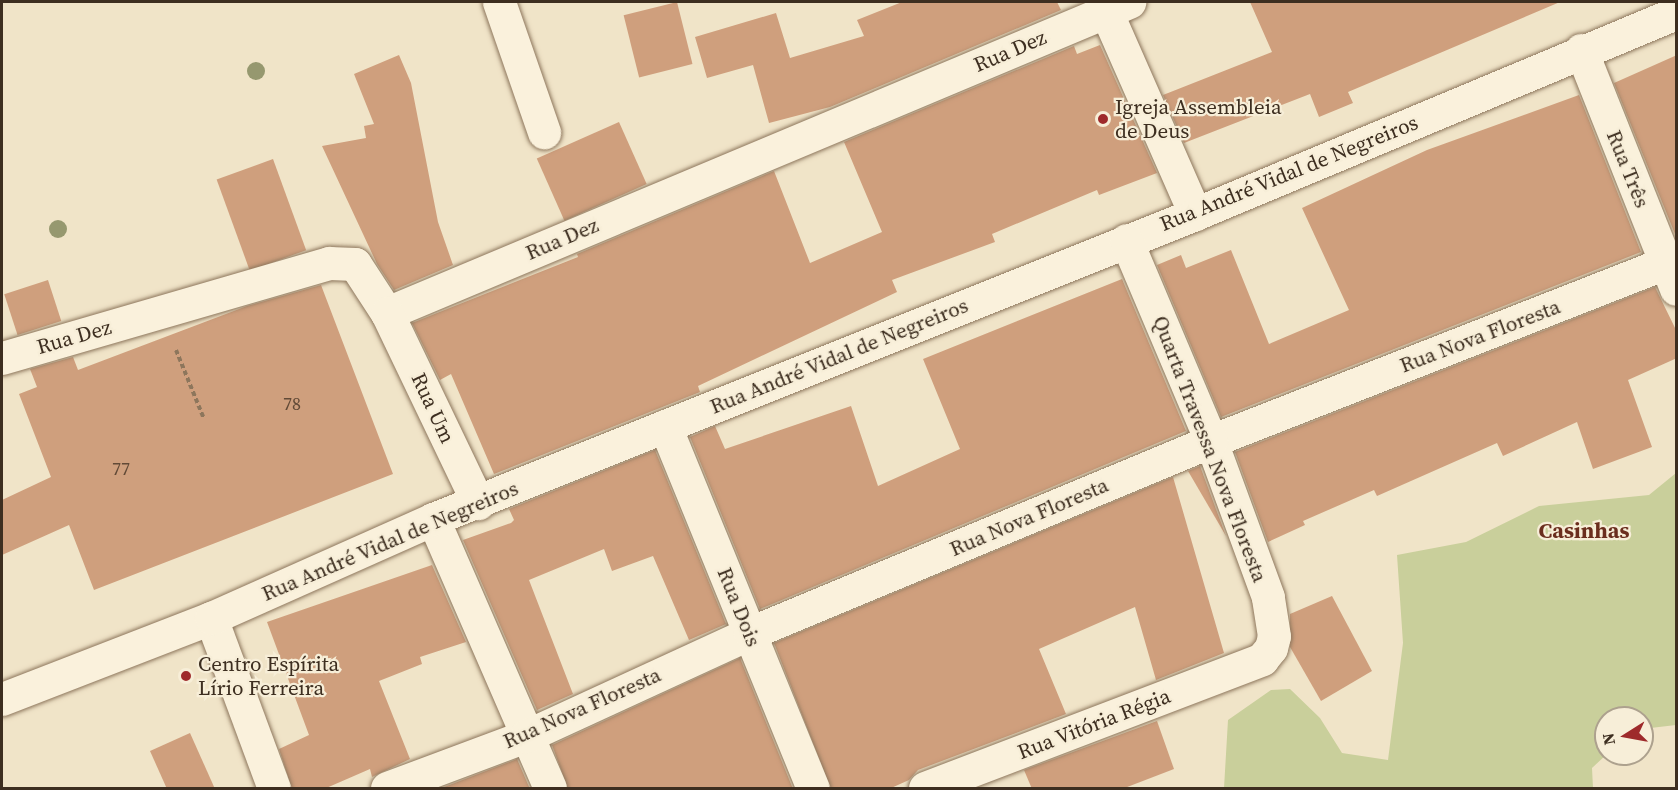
<!DOCTYPE html>
<html>
<head>
<meta charset="utf-8">
<style>
	body { margin:0 }
	#map { position:relative; width:1678px; height:790px; overflow:hidden; background:#f0e4c8; font-family:"Source Serif 4",serif }
	div>[style] { position:absolute }
	[style*='--x'] { left:calc(var(--x)*1px); top:calc(var(--y)*1px); width:calc(var(--w)*1px); rotate:calc(var(--a)*1deg) }
	.green>* { inset:0; background:#c9cf9b }
	.building>* { inset:0; background:#cf9f7d; transform-origin:0 0 }
	.path>* { height:4px; margin-top:-2px; transform-origin:0; background:repeating-linear-gradient(90deg,#8d765c 0 4.5px,transparent 0 7.5px) }
	.roads { filter:drop-shadow(0 0 2px #8d765c) drop-shadow(0 0 2px #8d765c) }
	.minor>* { height:33px; margin:-16.5px; padding:0 16.5px; transform-origin:16.5px; border-radius:16.5px; background:#faf1dc }
	.trees>* { width:18px; height:18px; margin:-9px; border-radius:50%; background:#96986f }
	.dots>* { width:16px; height:16px; translate:-50% -50%; box-sizing:border-box; border:3px solid #f7eed8; border-radius:50% }
	span { translate:-50% -50%; white-space:nowrap; text-align:center; line-height:1.15; -webkit-text-stroke:4.5px #f7eed8; paint-order:stroke }
	.number-label { font-size:18px; color:#624a37 }
	.number-label span { -webkit-text-stroke-width:0 }
	.street-label { font-size:21px; color:#3d2e20 }
	.poi-label { font-size:21px; color:#3d2e20 }
	.left { translate:0 -50%; text-align:left }
	.neighbourhood-label { font-size:22px; color:#6b2e1e; font-weight:700 }
	.frame { position:absolute; inset:0; border:3px solid #3d2e20; pointer-events:none }
	.north { position:absolute; left:1594px; top:706px; width:60px; height:60px; box-sizing:border-box; background:#f7eed8; border:2px solid #ada18e; border-radius:50%; rotate:259deg; font-size:16px; font-weight:700; line-height:24px; text-align:center; color:#3d2e20 }
	.north::after { content:''; display:block; margin:auto; width:21px; height:27px; background:#9e2a2b; clip-path:polygon(50% 0,100% 100%,50% 72%,0 100%) }
</style>
</head>
<body>
<div id="map">
	<div class="green">
		<i style="clip-path:polygon(1676px 473px,1676px 725px,1642px 729px,1642px 718px,1606px 718px,1607px 754px,1592px 768px,1593px 788px,1224px 788px,1228px 720px,1271px 690px,1290px 689px,1320px 718px,1342px 753px,1388px 760px,1403px 643px,1397px 555px,1466px 542px,1539px 506px,1649px 495px)"></i>
	</div>
	<div class="building">
		<i style="left:677px;top:2px;width:64px;height:55px;rotate:76deg"></i>
		<i style="clip-path:polygon(902px 2px,1057px 2px,1061px 10px,830px 107px,769px 123px,753px 65px,707px 78px,695px 37px,776px 13px,790px 58px,864px 36px,857px 20px)"></i>
		<i style="clip-path:polygon(1250px 2px,1560px 2px,1348px 92px,1353px 103px,1319px 117px,1310px 94px,1184px 143px,1163px 95px,1272px 52px)"></i>
		<i style="clip-path:polygon(1100px 45px,1157px 173px,1099px 195px,1097px 190px,992px 234px,995px 242px,892px 280px,897px 292px,698px 386px,700px 392px,494px 474px,451px 374px,440px 380px,412px 323px,578px 257px,577px 254px,774px 171px,810px 263px,882px 232px,844px 142px,1074px 46px,1077px 54px)"></i>
		<i style="clip-path:polygon(399px 55px,411px 83px,438px 222px,453px 265px,394px 290px,377px 264px,322px 146px,366px 138px,364px 126px,374px 124px,354px 74px)"></i>
		<i style="clip-path:polygon(1677px 55px,1677px 239px,1614px 83px)"></i>
		<i style="clip-path:polygon(1579px 95px,1641px 252px,1221px 417px,1157px 265px,1181px 255px,1186px 268px,1231px 250px,1269px 344px,1349px 310px,1302px 208px,1427px 150px)"></i>
		<i style="left:619px;top:122px;width:68px;height:90px;rotate:66deg"></i>
		<i style="left:273px;top:159px;width:97px;height:60px;rotate:70deg"></i>
		<i style="clip-path:polygon(1122px 279px,1186px 431px,760px 609px,690px 437px,715px 426px,725px 449px,851px 406px,878px 486px,960px 449px,923px 359px)"></i>
		<i style="left:48px;top:280px;width:43px;height:46px;rotate:72deg"></i>
		<i style="clip-path:polygon(321px 285px,393px 474px,94px 590px,69px 525px,2px 555px,2px 500px,51px 477px,19px 394px,37px 387px,30px 369px,73px 357px,78px 370px,247px 306px)"></i>
		<i style="clip-path:polygon(1655px 287px,1677px 332px,1677px 358px,1628px 380px,1652px 447px,1593px 469px,1577px 422px,1503px 456px,1497px 443px,1377px 496px,1374px 490px,1303px 521px,1305px 525px,1268px 542px,1235px 452px)"></i>
		<i style="clip-path:polygon(655px 450px,726px 624px,689px 640px,653px 556px,612px 571px,604px 549px,529px 580px,573px 694px,537px 710px,463px 540px,511px 523px,514px 520px,509px 509px)"></i>
		<i style="clip-path:polygon(1200px 466px,1226px 536px,1188px 471px)"></i>
		<i style="clip-path:polygon(1173px 477px,1224px 653px,1156px 680px,1135px 607px,1039px 649px,1066px 714px,918px 770px,909px 780px,889px 789px,831px 789px,774px 643px)"></i>
		<i style="clip-path:polygon(432px 565px,466px 642px,420px 657px,422px 664px,379px 681px,410px 759px,372px 777px,370px 769px,324px 789px,292px 789px,279px 749px,309px 735px,267px 622px)"></i>
		<i style="clip-path:polygon(1332px 596px,1372px 671px,1321px 701px,1290px 647px,1290px 614px)"></i>
		<i style="clip-path:polygon(740px 658px,793px 789px,568px 789px,552px 745px)"></i>
		<i style="clip-path:polygon(1157px 721px,1174px 769px,1122px 789px,1032px 789px,1024px 770px)"></i>
		<i style="clip-path:polygon(190px 733px,215px 789px,167px 789px,150px 751px)"></i>
		<i style="clip-path:polygon(517px 759px,530px 789px,439px 789px)"></i>
	</div>
	<div class="path">
		<i style="--x:176;--y:350;--w:74;--a:67.9"></i>
	</div>
	<div class="roads">
		<div class="minor">
			<i style="--x:499;--y:2;--w:138;--a:70.9"></i>
			<i style="--x:1106;--y:11;--w:222;--a:66.3"></i>
			<i style="--x:1581;--y:50;--w:257;--a:68.3"></i>
			<i style="--x:387;--y:313;--w:805;--a:-22.74"></i>
			<i style="--x:2;--y:358;--w:341;--a:-16.2"></i>
			<i style="--x:329;--y:263;--w:26;--a:2"></i>
			<i style="--x:355;--y:264;--w:59;--a:56.9"></i>
			<i style="--x:387;--y:313;--w:211;--a:64.4"></i>
			<i style="--x:665;--y:426;--w:391;--a:67.8"></i>
			<i style="--x:433;--y:519;--w:293;--a:66.5"></i>
			<i style="--x:211;--y:618;--w:181;--a:69.7"></i>
			<i style="--x:2;--y:699;--w:224;--a:-21.2"></i>
			<i style="--x:211;--y:618;--w:243;--a:-24"></i>
			<i style="--x:433;--y:519;--w:821;--a:-21.81"></i>
			<i style="--x:1195;--y:214;--w:521;--a:-22.68"></i>
			<i style="--x:387;--y:788;--w:148;--a:-20.5"></i>
			<i style="--x:526;--y:736;--w:247;--a:-24.7"></i>
			<i style="--x:750;--y:633;--w:499;--a:-22.6"></i>
			<i style="--x:1211;--y:441;--w:499;--a:-21.4"></i>
			<i style="--x:925;--y:788;--w:361;--a:-20.9"></i>
			<i style="--x:1262;--y:659;--w:14;--a:-51"></i>
			<i style="--x:1271;--y:648;--w:12;--a:-76"></i>
			<i style="--x:1274;--y:636;--w:39;--a:-99"></i>
			<i style="--x:1268;--y:597;--w:166;--a:-110.1"></i>
			<i style="--x:1211;--y:441;--w:218;--a:-112.9"></i>
		</div>
	</div>
	<div class="trees">
		<i style="left:256px;top:71px"></i>
		<i style="left:58px;top:229px"></i>
	</div>
	<div class="dots">
		<i style="left:1103px;top:119px;background:#9e2a2b"></i>
		<i style="left:186px;top:676px;background:#9e2a2b"></i>
	</div>
	<div class="number-label">
		<span style="left:292px;top:404px">78</span>
		<span style="left:121px;top:469px">77</span>
	</div>
	<div class="street-label">
		<span style="left:1010px;top:51px;rotate:-23deg">Rua Dez</span>
		<span style="left:1628px;top:169px;rotate:68deg">Rua Três</span>
		<span style="left:1289px;top:173px;rotate:-22deg">Rua André Vidal de Negreiros</span>
		<span style="left:562px;top:239px;rotate:-23deg">Rua Dez</span>
		<span style="left:1480px;top:336px;rotate:-21deg">Rua Nova Floresta</span>
		<span style="left:74px;top:337px;rotate:-16deg">Rua Dez</span>
		<span style="left:839px;top:356px;rotate:-22deg">Rua André Vidal de Negreiros</span>
		<span style="left:433px;top:408px;rotate:65deg">Rua Um</span>
		<span style="left:1210px;top:449px;rotate:69deg">Quarta Travessa Nova Floresta</span>
		<span style="left:1029px;top:517px;rotate:-23deg">Rua Nova Floresta</span>
		<span style="left:390px;top:541px;rotate:-23deg">Rua André Vidal de Negreiros</span>
		<span style="left:739px;top:607px;rotate:68deg">Rua Dois</span>
		<span style="left:582px;top:708px;rotate:-24deg">Rua Nova Floresta</span>
		<span style="left:1094px;top:724px;rotate:-21deg">Rua Vitória Régia</span>
	</div>
	<div class="poi-label">
		<span class="left" style="left:1115px;top:119px">Igreja Assembleia<br>de Deus</span>
		<span class="left" style="left:198px;top:676px">Centro Espírita<br>Lírio Ferreira</span>
	</div>
	<div class="neighbourhood-label">
		<span style="left:1584px;top:531px">Casinhas</span>
	</div>
	<div class="frame"></div>
	<div class="north">N</div>
</div>
</body>
</html>
